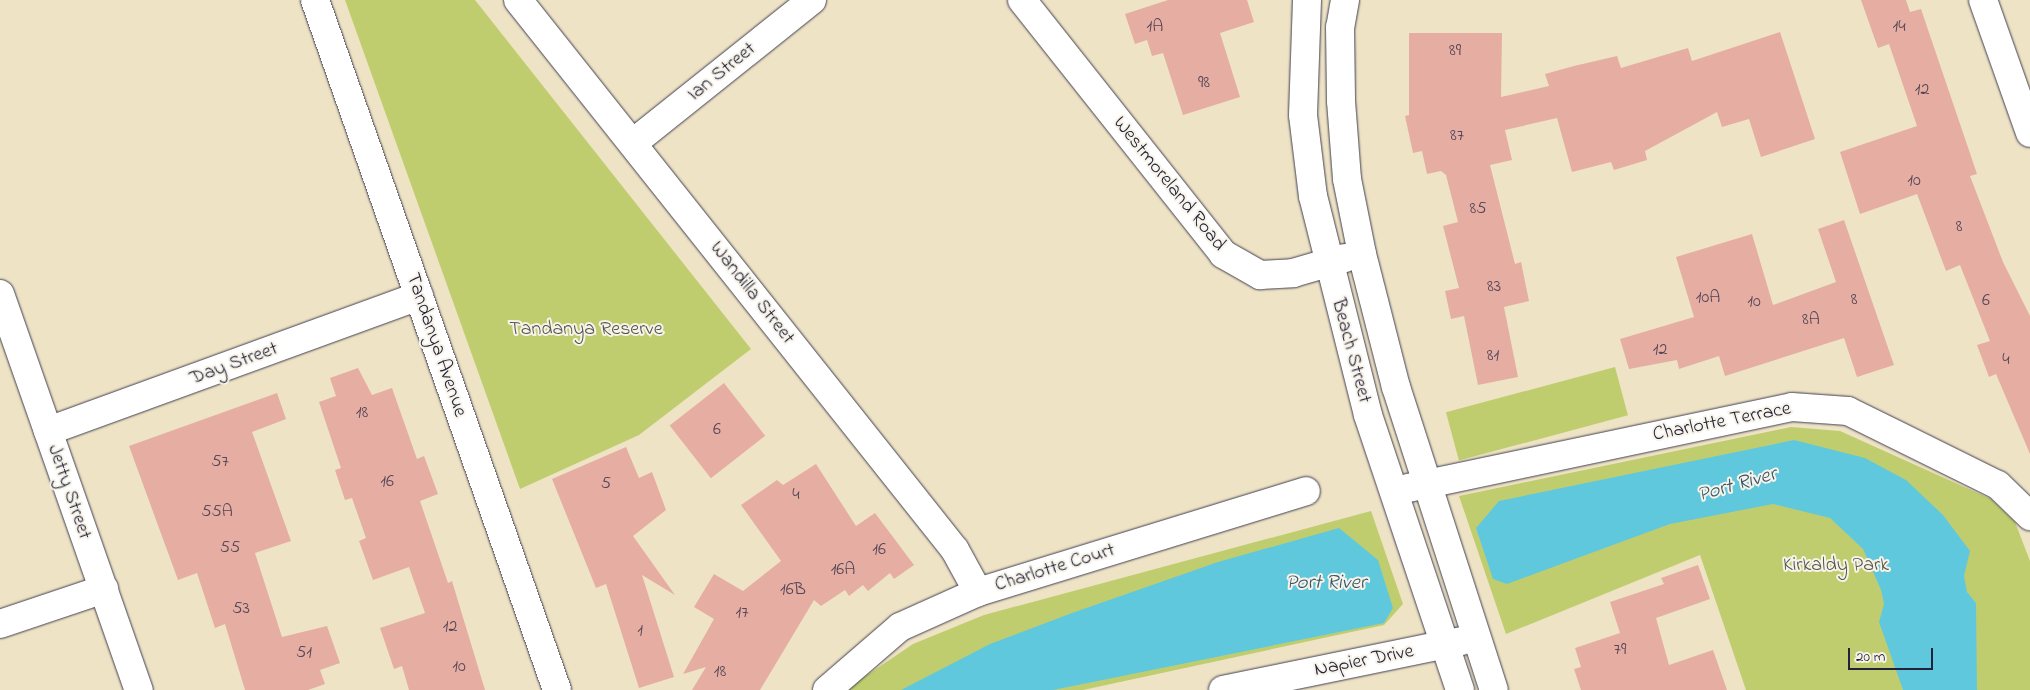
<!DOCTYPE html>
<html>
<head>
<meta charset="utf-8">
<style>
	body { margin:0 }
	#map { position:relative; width:2030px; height:690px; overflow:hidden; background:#eee3c5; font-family:"Indie Flower",sans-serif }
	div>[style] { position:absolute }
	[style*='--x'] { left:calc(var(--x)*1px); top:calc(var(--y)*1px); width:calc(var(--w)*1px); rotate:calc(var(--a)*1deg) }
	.green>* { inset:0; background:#c0cd6f; transform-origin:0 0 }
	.water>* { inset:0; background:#60c8dc }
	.building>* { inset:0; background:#e6aea3; transform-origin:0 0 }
	.roads { filter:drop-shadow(0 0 1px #413f50) drop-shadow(0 0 1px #413f50) }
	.minor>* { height:28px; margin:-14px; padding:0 14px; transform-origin:14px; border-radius:14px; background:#fff }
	span { translate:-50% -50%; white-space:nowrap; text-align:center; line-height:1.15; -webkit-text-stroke:4px #f7f3e8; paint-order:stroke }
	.number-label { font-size:18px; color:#534555 }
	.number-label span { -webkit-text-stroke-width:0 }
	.street-label { font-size:20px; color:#22223b }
	.park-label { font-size:20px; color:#51554b }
	.water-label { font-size:21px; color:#35546b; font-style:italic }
	.scale { position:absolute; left:1848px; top:648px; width:85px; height:22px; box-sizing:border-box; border:2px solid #22223b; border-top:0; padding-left:6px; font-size:15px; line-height:18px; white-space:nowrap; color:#22223b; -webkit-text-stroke:4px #f7f3e8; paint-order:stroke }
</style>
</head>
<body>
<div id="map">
	<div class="green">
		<i style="clip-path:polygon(345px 0,475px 0,751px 349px,639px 435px,520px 489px)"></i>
		<i style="left:1615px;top:367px;width:50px;height:175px;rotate:75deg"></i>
		<i style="clip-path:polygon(1791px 427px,1840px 431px,1991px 499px,2015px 522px,2030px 561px,2030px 690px,1746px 690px,1700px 555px,1506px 634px,1459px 496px)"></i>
		<i style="clip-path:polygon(1371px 511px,1403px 604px,1384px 625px,1083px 690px,845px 690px,913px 644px,984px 615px)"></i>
	</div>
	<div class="water">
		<i style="clip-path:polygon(1794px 440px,1865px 458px,1906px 480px,1943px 515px,1970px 551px,1964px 576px,1967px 592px,1976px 603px,1977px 690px,1903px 690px,1879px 622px,1884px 604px,1881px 590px,1863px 549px,1830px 518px,1773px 504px,1670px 524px,1507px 584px,1493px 579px,1476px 528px,1499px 501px)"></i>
		<i style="clip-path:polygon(1339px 528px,1378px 560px,1393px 608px,1384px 623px,1053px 690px,901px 690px,990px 644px,1072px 613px,1218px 562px)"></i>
	</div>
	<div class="building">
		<i style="clip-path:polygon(1168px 0,1247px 0,1254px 22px,1220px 33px,1240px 97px,1183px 115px,1163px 53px,1152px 56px,1147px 40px,1135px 44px,1125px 14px)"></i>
		<i style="clip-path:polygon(1861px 0,1906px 0,1910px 12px,1921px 9px,1977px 174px,1970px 176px,2003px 262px,2030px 316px,2030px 454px,1996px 374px,1989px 377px,1977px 345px,1990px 341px,1960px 265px,1946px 271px,1917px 194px,1860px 214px,1840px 152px,1917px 126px,1889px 44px,1878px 48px)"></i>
		<i style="clip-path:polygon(1780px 32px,1815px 139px,1761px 157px,1749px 119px,1722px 127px,1717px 112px,1645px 151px,1647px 160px,1614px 170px,1611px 162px,1572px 172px,1557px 118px,1505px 130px,1512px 160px,1490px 165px,1515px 264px,1521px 262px,1529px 301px,1504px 307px,1518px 377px,1478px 385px,1464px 316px,1451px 319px,1445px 291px,1459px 288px,1443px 226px,1458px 222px,1446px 175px,1441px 171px,1427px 174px,1422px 151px,1413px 153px,1405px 116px,1409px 115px,1409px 33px,1502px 33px,1501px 97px,1549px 86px,1545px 74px,1574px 66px,1617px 56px,1621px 68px,1688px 48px,1692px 61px)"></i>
		<i style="clip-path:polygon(1844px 220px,1894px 365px,1857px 377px,1844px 338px,1725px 376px,1719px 356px,1679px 369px,1677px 360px,1629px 369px,1620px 339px,1694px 317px,1676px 257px,1752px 234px,1773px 305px,1836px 282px,1818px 229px)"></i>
		<i style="clip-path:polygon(358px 368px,372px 395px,392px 388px,417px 459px,424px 456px,438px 494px,420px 501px,448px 583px,452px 581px,485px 690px,409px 690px,402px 666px,394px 669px,380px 628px,425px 613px,409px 567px,373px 580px,359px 541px,366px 538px,352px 498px,345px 500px,335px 470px,341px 468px,319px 402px,336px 396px,330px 378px)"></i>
		<i style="left:724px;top:383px;width:67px;height:69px;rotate:52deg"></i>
		<i style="clip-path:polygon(277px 393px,286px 419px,252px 432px,291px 541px,255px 553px,282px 637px,327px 626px,340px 663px,320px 670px,325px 684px,308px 690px,245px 690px,225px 624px,215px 628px,197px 573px,178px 580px,129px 446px)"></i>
		<i style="clip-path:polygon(626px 447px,639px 478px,652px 472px,666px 510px,633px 536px,675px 595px,642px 575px,674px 677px,639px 688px,606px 584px,596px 588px,552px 479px)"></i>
		<i style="clip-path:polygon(816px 464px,856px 526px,875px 513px,914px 565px,894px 579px,890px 573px,868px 591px,863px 585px,849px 596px,845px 590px,821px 606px,814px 600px,760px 690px,692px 690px,706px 667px,683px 674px,714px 619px,694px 607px,714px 574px,743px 591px,781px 561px,741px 505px,777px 480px,783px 485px)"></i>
		<i style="clip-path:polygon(1698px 565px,1710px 599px,1656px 618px,1669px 665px,1713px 650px,1727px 690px,1581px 690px,1574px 669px,1581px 667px,1575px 648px,1620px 633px,1610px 602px,1664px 584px,1661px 578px)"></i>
	</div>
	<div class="roads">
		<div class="minor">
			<i style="--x:315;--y:0;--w:731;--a:70.67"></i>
			<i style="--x:518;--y:0;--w:702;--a:51.53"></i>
			<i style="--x:955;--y:550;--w:48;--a:61.3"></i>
			<i style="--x:1022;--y:0;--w:324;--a:51.6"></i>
			<i style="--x:1223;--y:254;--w:43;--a:29.6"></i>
			<i style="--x:1260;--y:275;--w:33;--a:-3"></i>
			<i style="--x:1293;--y:273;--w:54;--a:-16.1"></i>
			<i style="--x:1307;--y:0;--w:115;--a:92"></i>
			<i style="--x:1303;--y:115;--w:82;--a:83"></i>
			<i style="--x:1313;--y:196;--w:226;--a:75.9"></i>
			<i style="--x:1368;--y:415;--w:290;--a:71.5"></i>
			<i style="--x:1345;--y:0;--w:27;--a:100"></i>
			<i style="--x:1340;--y:27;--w:74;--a:89.2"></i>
			<i style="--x:1341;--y:101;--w:78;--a:85.6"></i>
			<i style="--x:1347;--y:179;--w:76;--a:78.7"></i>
			<i style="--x:1362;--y:254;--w:137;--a:75.7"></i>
			<i style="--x:1396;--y:387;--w:318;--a:72.1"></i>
			<i style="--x:1983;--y:0;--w:141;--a:70.5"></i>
			<i style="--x:633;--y:143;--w:229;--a:-38.6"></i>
			<i style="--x:0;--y:294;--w:420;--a:70.7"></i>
			<i style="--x:48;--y:431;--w:395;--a:-20"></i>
			<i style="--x:1408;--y:488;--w:392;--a:-11.9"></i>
			<i style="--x:1792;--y:407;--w:56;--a:4.1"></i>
			<i style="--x:1848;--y:411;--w:167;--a:26.3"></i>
			<i style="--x:1998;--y:485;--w:45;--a:44.1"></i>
			<i style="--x:0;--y:624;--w:110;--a:-18.6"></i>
			<i style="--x:827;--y:690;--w:96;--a:-40.8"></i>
			<i style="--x:900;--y:627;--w:85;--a:-24.2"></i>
			<i style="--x:978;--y:592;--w:343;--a:-17.1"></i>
			<i style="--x:1223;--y:690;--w:244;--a:-11.6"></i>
		</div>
	</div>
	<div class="number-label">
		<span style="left:1155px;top:27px">1A</span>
		<span style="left:1899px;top:27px">14</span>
		<span style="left:1455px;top:51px">89</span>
		<span style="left:1204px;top:83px">98</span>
		<span style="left:1922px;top:90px">12</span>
		<span style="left:1457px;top:136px">87</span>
		<span style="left:1914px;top:181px">10</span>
		<span style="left:1478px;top:209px">85</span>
		<span style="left:1959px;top:227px">8</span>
		<span style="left:1494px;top:287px">83</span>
		<span style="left:1708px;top:298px">10A</span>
		<span style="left:1854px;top:300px">8</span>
		<span style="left:1986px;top:301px">6</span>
		<span style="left:1754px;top:302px">10</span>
		<span style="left:1811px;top:320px">8A</span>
		<span style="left:1660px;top:350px">12</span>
		<span style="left:1493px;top:356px">81</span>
		<span style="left:2006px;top:360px">4</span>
		<span style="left:362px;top:413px">18</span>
		<span style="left:717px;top:430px">6</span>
		<span style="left:220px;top:462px">57</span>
		<span style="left:387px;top:482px">16</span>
		<span style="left:606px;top:484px">5</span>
		<span style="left:796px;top:495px">4</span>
		<span style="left:217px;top:512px">55A</span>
		<span style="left:230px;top:548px">55</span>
		<span style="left:879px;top:550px">16</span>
		<span style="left:843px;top:570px">16A</span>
		<span style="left:793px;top:590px">16B</span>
		<span style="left:241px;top:609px">53</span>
		<span style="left:742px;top:613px">17</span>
		<span style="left:450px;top:627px">12</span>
		<span style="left:640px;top:631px">1</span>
		<span style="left:1620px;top:650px">79</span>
		<span style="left:304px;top:653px">51</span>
		<span style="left:459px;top:667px">10</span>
		<span style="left:720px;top:672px">18</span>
	</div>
	<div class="street-label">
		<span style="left:722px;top:72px;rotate:-39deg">Ian Street</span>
		<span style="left:1169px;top:184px;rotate:51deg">Westmoreland Road</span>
		<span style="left:752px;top:293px;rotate:52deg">Wandilla Street</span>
		<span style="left:436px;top:345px;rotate:71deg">Tandanya Avenue</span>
		<span style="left:1351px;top:351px;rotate:75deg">Beach Street</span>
		<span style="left:234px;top:364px;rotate:-20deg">Day Street</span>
		<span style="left:1722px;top:422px;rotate:-11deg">Charlotte Terrace</span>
		<span style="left:69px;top:492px;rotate:71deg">Jetty Street</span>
		<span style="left:1055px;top:568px;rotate:-17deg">Charlotte Court</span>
		<span style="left:1364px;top:661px;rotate:-11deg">Napier Drive</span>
	</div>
	<div class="park-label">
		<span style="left:586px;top:329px">Tandanya Reserve</span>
		<span style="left:1836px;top:565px">Kirkaldy Park</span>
	</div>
	<div class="water-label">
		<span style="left:1737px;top:485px;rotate:-16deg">Port River</span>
		<span style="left:1326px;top:583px">Port River</span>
	</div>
	<div class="scale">20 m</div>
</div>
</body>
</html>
